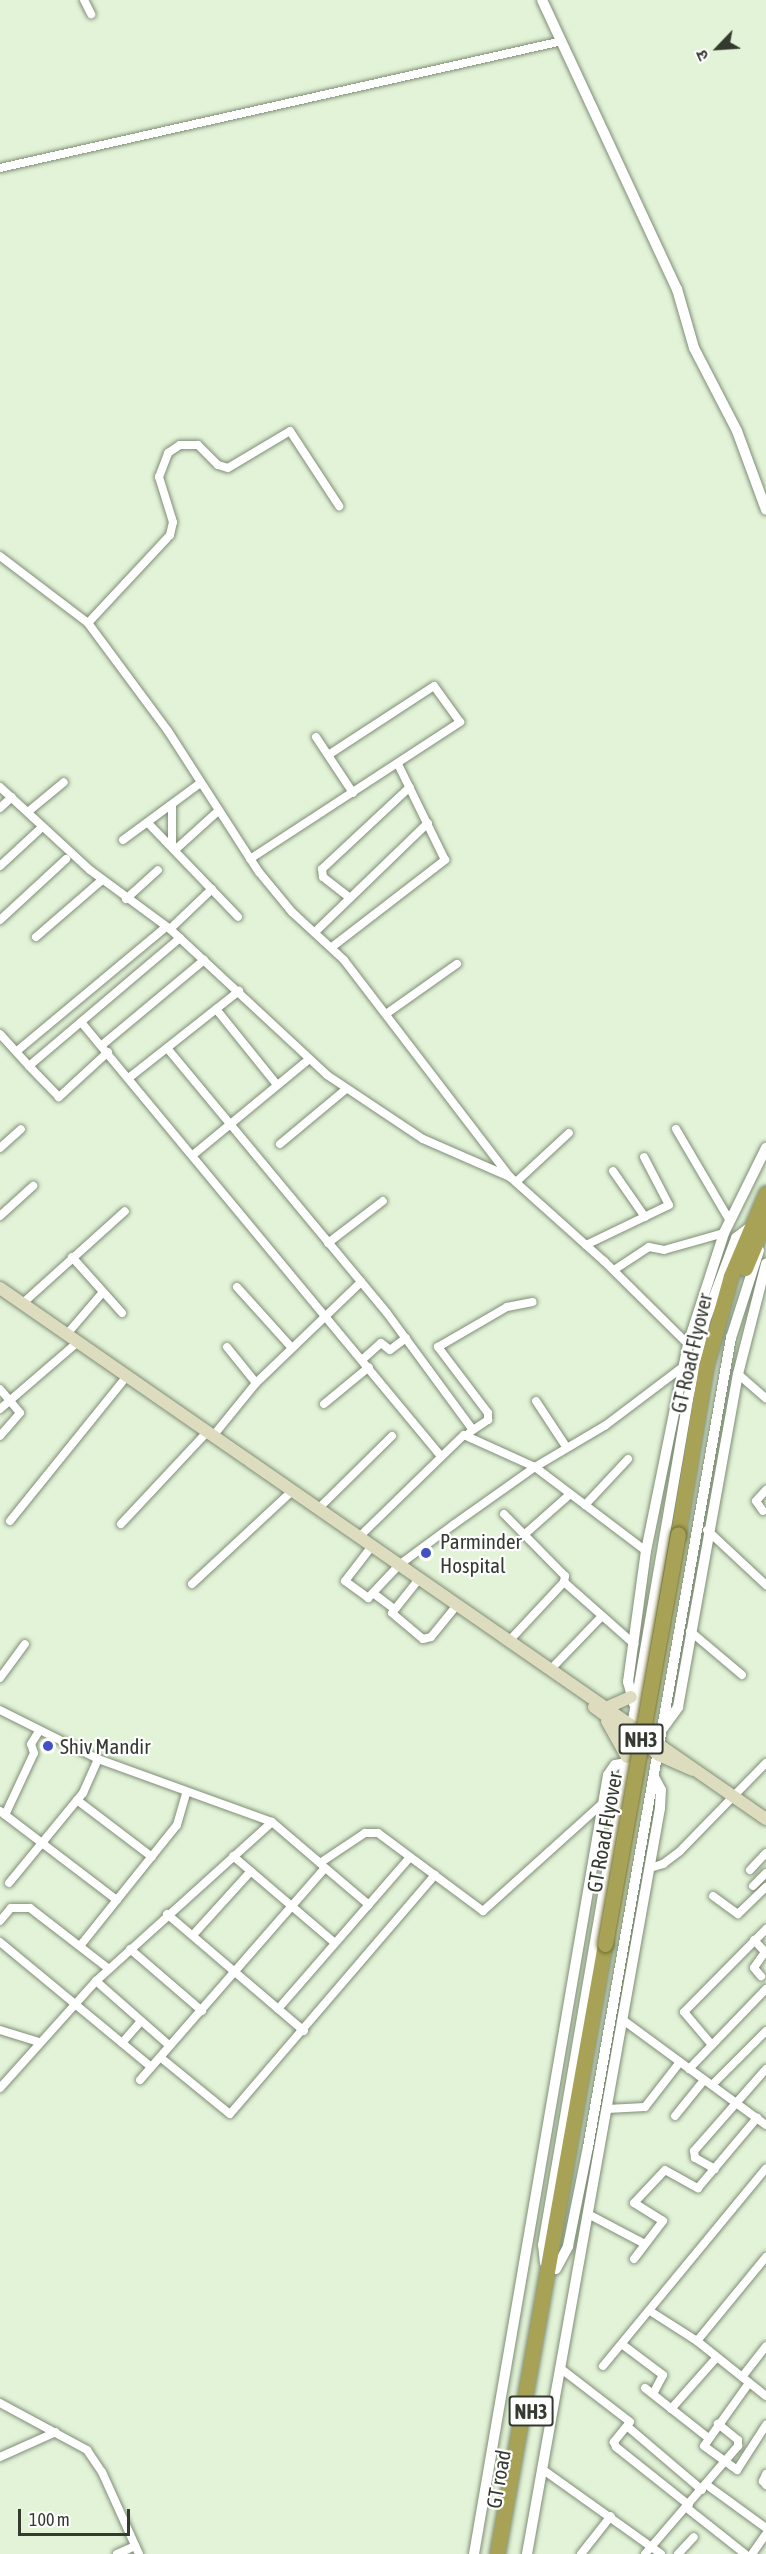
<!DOCTYPE html>
<html>
<head>
<meta charset="utf-8">
<style>
	body { margin:0 }
	#map { position:relative; width:766px; height:2554px; overflow:hidden; background:#e3f3d8; font-family:"Asap Condensed","Noto Sans Devanagari",sans-serif }
	div>[style] { position:absolute }
	[style*='--x'] { left:calc(var(--x)*1px); top:calc(var(--y)*1px); width:calc(var(--w)*1px); rotate:calc(var(--a)*1deg) }
	.roads { filter:drop-shadow(0 0 2px #7f8e76) drop-shadow(0 0 2px #7f8e76) }
	.minor>* { height:8px; margin:-4px; padding:0 4px; transform-origin:4px; border-radius:4px; background:#fff }
	.tertiary>* { height:10px; margin:-5px; padding:0 5px; transform-origin:5px; border-radius:5px; background:#fff }
	.secondary>* { height:12px; margin:-6px; padding:0 6px; transform-origin:6px; border-radius:6px; background:#dedcbf }
	.trunk>* { height:15px; margin:-7.5px; padding:0 7.5px; transform-origin:7.5px; border-radius:7.5px; background:#a7a256 }
	.bridges { filter:drop-shadow(0 0 2px #706e2d) drop-shadow(0 0 2px #706e2d) }
	.trunk-bridge>* { height:15px; margin:-7.5px; padding:0 7.5px; transform-origin:7.5px; border-radius:7.5px; background:#a7a256 }
	.dots>* { width:16px; height:16px; translate:-50% -50%; box-sizing:border-box; border:3px solid #fff; border-radius:50% }
	span { translate:-50% -50%; white-space:nowrap; text-align:center; line-height:1.15; -webkit-text-stroke:4.5px #fff; paint-order:stroke }
	.shield-label span { padding:2px 4px; background:#fff; border:2px solid; border-radius:4px; -webkit-text-stroke-width:0 }
	.shield-label { font-size:20px; color:#343a30; font-weight:700 }
	.street-label { font-size:21px; color:#343a30 }
	.poi-label { font-size:21px; color:#343a30 }
	.left { translate:0 -50%; text-align:left }
	.north { position:absolute; left:688px; top:18px; width:60px; height:60px; -webkit-text-stroke:4px #fff; paint-order:stroke; rotate:245deg; font-size:16px; font-weight:700; line-height:24px; text-align:center; color:#343a30 }
	.north::after { content:''; display:block; margin:auto; width:21px; height:27px; background:#343a30; clip-path:polygon(50% 0,100% 100%,50% 72%,0 100%) }
	.scale { position:absolute; left:18px; top:2509px; width:112px; height:27px; box-sizing:border-box; border:3px solid #343a30; border-top:0; padding-left:8px; font-size:18px; line-height:21px; white-space:nowrap; color:#343a30; -webkit-text-stroke:4px #fff; paint-order:stroke }
</style>
</head>
<body>
<div id="map">
	<div class="roads">
		<div class="minor">
			<i style="--x:84;--y:0;--w:16;--a:63"></i>
			<i style="--x:0;--y:168;--w:576;--a:-12.73"></i>
			<i style="--x:0;--y:556;--w:111;--a:37.3"></i>
			<i style="--x:88;--y:623;--w:134;--a:53.5"></i>
			<i style="--x:168;--y:731;--w:168;--a:57.2"></i>
			<i style="--x:259;--y:872;--w:52;--a:50.5"></i>
			<i style="--x:292;--y:912;--w:71;--a:42.7"></i>
			<i style="--x:344;--y:960;--w:273;--a:52.6"></i>
			<i style="--x:88;--y:623;--w:120;--a:-47"></i>
			<i style="--x:170;--y:535;--w:13;--a:-77"></i>
			<i style="--x:173;--y:522;--w:47;--a:-107.3"></i>
			<i style="--x:159;--y:477;--w:26;--a:-69"></i>
			<i style="--x:168;--y:453;--w:14;--a:-34"></i>
			<i style="--x:180;--y:445;--w:18;--a:0"></i>
			<i style="--x:198;--y:445;--w:28;--a:45"></i>
			<i style="--x:218;--y:465;--w:10;--a:17"></i>
			<i style="--x:228;--y:468;--w:72;--a:-30.8"></i>
			<i style="--x:290;--y:431;--w:90;--a:56.8"></i>
			<i style="--x:316;--y:737;--w:67;--a:56.5"></i>
			<i style="--x:0;--y:787;--w:122;--a:42.7"></i>
			<i style="--x:90;--y:870;--w:99;--a:36.4"></i>
			<i style="--x:170;--y:929;--w:214;--a:42.9"></i>
			<i style="--x:327;--y:1075;--w:115;--a:33.7"></i>
			<i style="--x:423;--y:1139;--w:95;--a:23.6"></i>
			<i style="--x:510;--y:1177;--w:126;--a:41.8"></i>
			<i style="--x:604;--y:1261;--w:118;--a:44.7"></i>
			<i style="--x:0;--y:808;--w:16;--a:-43"></i>
			<i style="--x:29;--y:811;--w:45;--a:-39.6"></i>
			<i style="--x:148;--y:823;--w:130;--a:46.2"></i>
			<i style="--x:123;--y:840;--w:94;--a:-36.4"></i>
			<i style="--x:172;--y:847;--w:42;--a:-90"></i>
			<i style="--x:175;--y:850;--w:57;--a:-42.1"></i>
			<i style="--x:250;--y:859;--w:251;--a:-33.1"></i>
			<i style="--x:460;--y:722;--w:44;--a:-125.8"></i>
			<i style="--x:434;--y:686;--w:126;--a:146.9"></i>
			<i style="--x:0;--y:866;--w:53;--a:-42.7"></i>
			<i style="--x:350;--y:898;--w:34;--a:-142"></i>
			<i style="--x:323;--y:877;--w:8;--a:-97"></i>
			<i style="--x:322;--y:869;--w:120;--a:-43"></i>
			<i style="--x:126;--y:899;--w:43;--a:-42.2"></i>
			<i style="--x:0;--y:920;--w:90;--a:-42.7"></i>
			<i style="--x:170;--y:929;--w:58;--a:-43.6"></i>
			<i style="--x:315;--y:932;--w:157;--a:-44"></i>
			<i style="--x:36;--y:937;--w:87;--a:-40.8"></i>
			<i style="--x:332;--y:947;--w:143;--a:-37.6"></i>
			<i style="--x:445;--y:860;--w:107;--a:-116.1"></i>
			<i style="--x:216;--y:1009;--w:97;--a:51.2"></i>
			<i style="--x:386;--y:1014;--w:87;--a:-35.2"></i>
			<i style="--x:81;--y:1022;--w:562;--a:50.34"></i>
			<i style="--x:0;--y:1034;--w:43;--a:47.8"></i>
			<i style="--x:102;--y:1045;--w:133;--a:-39.8"></i>
			<i style="--x:167;--y:1048;--w:344;--a:50.3"></i>
			<i style="--x:387;--y:1313;--w:145;--a:53.7"></i>
			<i style="--x:17;--y:1051;--w:194;--a:-39.8"></i>
			<i style="--x:108;--y:1052;--w:67;--a:137.4"></i>
			<i style="--x:59;--y:1097;--w:43;--a:-134.1"></i>
			<i style="--x:29;--y:1066;--w:198;--a:-40.3"></i>
			<i style="--x:130;--y:1077;--w:139;--a:-38.3"></i>
			<i style="--x:676;--y:1129;--w:107;--a:59.6"></i>
			<i style="--x:280;--y:1144;--w:86;--a:-39.8"></i>
			<i style="--x:0;--y:1148;--w:28;--a:-42"></i>
			<i style="--x:194;--y:1154;--w:148;--a:-39.5"></i>
			<i style="--x:613;--y:1171;--w:56;--a:55.2"></i>
			<i style="--x:516;--y:1182;--w:72;--a:-42.8"></i>
			<i style="--x:0;--y:1216;--w:45;--a:-42.3"></i>
			<i style="--x:328;--y:1243;--w:69;--a:-37.4"></i>
			<i style="--x:586;--y:1245;--w:92;--a:-25.7"></i>
			<i style="--x:669;--y:1205;--w:54;--a:-117.5"></i>
			<i style="--x:72;--y:1257;--w:75;--a:48.2"></i>
			<i style="--x:614;--y:1270;--w:42;--a:-33.3"></i>
			<i style="--x:649;--y:1247;--w:15;--a:11"></i>
			<i style="--x:664;--y:1250;--w:62;--a:-15.8"></i>
			<i style="--x:237;--y:1287;--w:82;--a:48"></i>
			<i style="--x:23;--y:1303;--w:137;--a:-42"></i>
			<i style="--x:67;--y:1334;--w:55;--a:-49.4"></i>
			<i style="--x:227;--y:1347;--w:46;--a:51.1"></i>
			<i style="--x:363;--y:1359;--w:24;--a:-42"></i>
			<i style="--x:381;--y:1343;--w:11;--a:38"></i>
			<i style="--x:390;--y:1350;--w:20;--a:-37"></i>
			<i style="--x:738;--y:1374;--w:37;--a:41"></i>
			<i style="--x:0;--y:1389;--w:31;--a:50"></i>
			<i style="--x:20;--y:1413;--w:30;--a:131"></i>
			<i style="--x:536;--y:1401;--w:56;--a:56.6"></i>
			<i style="--x:324;--y:1404;--w:58;--a:-39.4"></i>
			<i style="--x:0;--y:1409;--w:103;--a:-40.7"></i>
			<i style="--x:470;--y:1432;--w:22;--a:-34"></i>
			<i style="--x:488;--y:1420;--w:7;--a:-90"></i>
			<i style="--x:488;--y:1413;--w:83;--a:-127.1"></i>
			<i style="--x:438;--y:1347;--w:80;--a:-30.1"></i>
			<i style="--x:507;--y:1307;--w:26;--a:-11"></i>
			<i style="--x:213;--y:1436;--w:68;--a:-50.9"></i>
			<i style="--x:256;--y:1383;--w:146;--a:-43.9"></i>
			<i style="--x:585;--y:1505;--w:63;--a:-46.9"></i>
			<i style="--x:318;--y:1509;--w:104;--a:-44.6"></i>
			<i style="--x:763;--y:1511;--w:12;--a:-125"></i>
			<i style="--x:756;--y:1501;--w:15;--a:-48"></i>
			<i style="--x:504;--y:1514;--w:87;--a:45.5"></i>
			<i style="--x:565;--y:1576;--w:6;--a:99"></i>
			<i style="--x:564;--y:1582;--w:94;--a:41.5"></i>
			<i style="--x:10;--y:1521;--w:186;--a:-51.1"></i>
			<i style="--x:121;--y:1524;--w:126;--a:-46.9"></i>
			<i style="--x:707;--y:1530;--w:81;--a:43"></i>
			<i style="--x:525;--y:1534;--w:60;--a:-41.6"></i>
			<i style="--x:359;--y:1537;--w:146;--a:-44.2"></i>
			<i style="--x:464;--y:1435;--w:78;--a:24.3"></i>
			<i style="--x:535;--y:1467;--w:139;--a:37.1"></i>
			<i style="--x:372;--y:1546;--w:44;--a:127.6"></i>
			<i style="--x:345;--y:1581;--w:29;--a:36"></i>
			<i style="--x:368;--y:1598;--w:45;--a:-46.8"></i>
			<i style="--x:399;--y:1565;--w:67;--a:-36.5"></i>
			<i style="--x:453;--y:1525;--w:100;--a:-35.3"></i>
			<i style="--x:535;--y:1467;--w:82;--a:-30.6"></i>
			<i style="--x:606;--y:1425;--w:98;--a:-37.1"></i>
			<i style="--x:419;--y:1579;--w:43;--a:128.5"></i>
			<i style="--x:392;--y:1613;--w:40;--a:40"></i>
			<i style="--x:423;--y:1639;--w:8;--a:-14"></i>
			<i style="--x:431;--y:1637;--w:41;--a:-50.9"></i>
			<i style="--x:192;--y:1584;--w:137;--a:-42.9"></i>
			<i style="--x:373;--y:1593;--w:26;--a:37"></i>
			<i style="--x:690;--y:1631;--w:68;--a:40.2"></i>
			<i style="--x:509;--y:1641;--w:81;--a:-47"></i>
			<i style="--x:550;--y:1670;--w:74;--a:-46.1"></i>
			<i style="--x:0;--y:1678;--w:42;--a:-53.7"></i>
			<i style="--x:0;--y:1710;--w:110;--a:26.6"></i>
			<i style="--x:98;--y:1759;--w:185;--a:19.9"></i>
			<i style="--x:272;--y:1822;--w:63;--a:40.5"></i>
			<i style="--x:320;--y:1863;--w:54;--a:-33.7"></i>
			<i style="--x:365;--y:1833;--w:13;--a:0"></i>
			<i style="--x:378;--y:1833;--w:131;--a:36.6"></i>
			<i style="--x:483;--y:1911;--w:161;--a:-42"></i>
			<i style="--x:77;--y:1800;--w:94;--a:37.2"></i>
			<i style="--x:0;--y:1811;--w:147;--a:37.3"></i>
			<i style="--x:5;--y:1815;--w:68;--a:-64.9"></i>
			<i style="--x:34;--y:1753;--w:9;--a:-108"></i>
			<i style="--x:31;--y:1744;--w:15;--a:-58"></i>
			<i style="--x:233;--y:1856;--w:134;--a:40.5"></i>
			<i style="--x:323;--y:1866;--w:60;--a:40.3"></i>
			<i style="--x:650;--y:1868;--w:14;--a:-17"></i>
			<i style="--x:663;--y:1864;--w:21;--a:-37"></i>
			<i style="--x:680;--y:1851;--w:123;--a:-45.7"></i>
			<i style="--x:750;--y:1870;--w:23;--a:-47"></i>
			<i style="--x:9;--y:1883;--w:117;--a:-50.6"></i>
			<i style="--x:83;--y:1793;--w:37;--a:-66"></i>
			<i style="--x:753;--y:1886;--w:18;--a:-45"></i>
			<i style="--x:713;--y:1896;--w:31;--a:36"></i>
			<i style="--x:738;--y:1914;--w:39;--a:-44"></i>
			<i style="--x:167;--y:1914;--w:180;--a:40.5"></i>
			<i style="--x:0;--y:1921;--w:17;--a:-50"></i>
			<i style="--x:11;--y:1908;--w:19;--a:0"></i>
			<i style="--x:30;--y:1908;--w:100;--a:37.7"></i>
			<i style="--x:193;--y:1935;--w:86;--a:-47.8"></i>
			<i style="--x:754;--y:1940;--w:16;--a:47"></i>
			<i style="--x:765;--y:1952;--w:19;--a:125"></i>
			<i style="--x:754;--y:1968;--w:11;--a:49"></i>
			<i style="--x:0;--y:1942;--w:196;--a:39.6"></i>
			<i style="--x:80;--y:1946;--w:155;--a:-51.3"></i>
			<i style="--x:177;--y:1825;--w:33;--a:-74"></i>
			<i style="--x:130;--y:1949;--w:95;--a:40.7"></i>
			<i style="--x:96;--y:1981;--w:98;--a:41.3"></i>
			<i style="--x:278;--y:2009;--w:201;--a:-49"></i>
			<i style="--x:623;--y:2020;--w:177;--a:36.3"></i>
			<i style="--x:0;--y:2030;--w:41;--a:17.1"></i>
			<i style="--x:122;--y:2043;--w:29;--a:-49"></i>
			<i style="--x:712;--y:2045;--w:43;--a:-130.3"></i>
			<i style="--x:684;--y:2012;--w:117;--a:-45.3"></i>
			<i style="--x:160;--y:2057;--w:90;--a:39.2"></i>
			<i style="--x:230;--y:2114;--w:315;--a:-49.4"></i>
			<i style="--x:689;--y:2069;--w:111;--a:-46.1"></i>
			<i style="--x:140;--y:2080;--w:281;--a:-48.9"></i>
			<i style="--x:712;--y:2085;--w:76;--a:-45"></i>
			<i style="--x:0;--y:2088;--w:144;--a:-48.1"></i>
			<i style="--x:96;--y:1981;--w:237;--a:-42.1"></i>
			<i style="--x:607;--y:2109;--w:38;--a:-3"></i>
			<i style="--x:645;--y:2107;--w:57;--a:-52.1"></i>
			<i style="--x:675;--y:2116;--w:46;--a:-51.1"></i>
			<i style="--x:715;--y:2169;--w:23;--a:-151"></i>
			<i style="--x:695;--y:2158;--w:7;--a:-98"></i>
			<i style="--x:694;--y:2151;--w:109;--a:-48.7"></i>
			<i style="--x:588;--y:2214;--w:64;--a:27.8"></i>
			<i style="--x:634;--y:2259;--w:48;--a:-52.7"></i>
			<i style="--x:663;--y:2221;--w:34;--a:-148"></i>
			<i style="--x:634;--y:2203;--w:45;--a:-46.8"></i>
			<i style="--x:665;--y:2170;--w:38;--a:29"></i>
			<i style="--x:698;--y:2188;--w:92;--a:-49.9"></i>
			<i style="--x:650;--y:2311;--w:56;--a:32.6"></i>
			<i style="--x:697;--y:2341;--w:88;--a:38.6"></i>
			<i style="--x:697;--y:2341;--w:109;--a:-50.6"></i>
			<i style="--x:623;--y:2345;--w:50;--a:36.9"></i>
			<i style="--x:663;--y:2375;--w:21;--a:118"></i>
			<i style="--x:603;--y:2366;--w:256;--a:-50.5"></i>
			<i style="--x:560;--y:2368;--w:88;--a:37.6"></i>
			<i style="--x:630;--y:2422;--w:26;--a:129"></i>
			<i style="--x:614;--y:2442;--w:5;--a:68"></i>
			<i style="--x:616;--y:2447;--w:93;--a:38.5"></i>
			<i style="--x:742;--y:2377;--w:39;--a:-52"></i>
			<i style="--x:749;--y:2383;--w:77;--a:125.5"></i>
			<i style="--x:704;--y:2446;--w:41;--a:36"></i>
			<i style="--x:737;--y:2470;--w:54;--a:-57.2"></i>
			<i style="--x:645;--y:2388;--w:79;--a:38.3"></i>
			<i style="--x:0;--y:2403;--w:99;--a:28.4"></i>
			<i style="--x:87;--y:2450;--w:27;--a:56"></i>
			<i style="--x:102;--y:2472;--w:90;--a:65.7"></i>
			<i style="--x:671;--y:2409;--w:69;--a:-48.5"></i>
			<i style="--x:628;--y:2427;--w:97;--a:40.4"></i>
			<i style="--x:0;--y:2457;--w:61;--a:-24.1"></i>
			<i style="--x:542;--y:2469;--w:146;--a:35.5"></i>
			<i style="--x:766;--y:2474;--w:8;--a:113"></i>
			<i style="--x:763;--y:2481;--w:5;--a:53"></i>
			<i style="--x:707;--y:2485;--w:73;--a:36.1"></i>
			<i style="--x:687;--y:2508;--w:74;--a:38.4"></i>
			<i style="--x:117;--y:2554;--w:20;--a:-24"></i>
			<i style="--x:581;--y:2554;--w:48;--a:-51.7"></i>
			<i style="--x:645;--y:2554;--w:143;--a:-49.3"></i>
			<i style="--x:738;--y:2446;--w:6;--a:-90"></i>
			<i style="--x:738;--y:2440;--w:26;--a:-141"></i>
			<i style="--x:678;--y:2554;--w:23;--a:-47"></i>
			<i style="--x:752;--y:2554;--w:24;--a:-55"></i>
		</div>
		<div class="tertiary">
			<i style="--x:542;--y:0;--w:319;--a:65"></i>
			<i style="--x:677;--y:289;--w:61;--a:73.9"></i>
			<i style="--x:694;--y:348;--w:93;--a:62.6"></i>
			<i style="--x:737;--y:431;--w:84;--a:69.8"></i>
			<i style="--x:634;--y:1704;--w:23;--a:-105"></i>
			<i style="--x:628;--y:1682;--w:132;--a:-82.2"></i>
			<i style="--x:646;--y:1551;--w:211;--a:-78.5"></i>
			<i style="--x:688;--y:1344;--w:117;--a:-72"></i>
			<i style="--x:724;--y:1233;--w:95;--a:-63.7"></i>
			<i style="--x:663;--y:1728;--w:26;--a:-54"></i>
			<i style="--x:678;--y:1707;--w:338;--a:-79.8"></i>
			<i style="--x:738;--y:1374;--w:114;--a:-75.7"></i>
			<i style="--x:545;--y:2263;--w:18;--a:-96"></i>
			<i style="--x:543;--y:2245;--w:858;--a:-80.27"></i>
			<i style="--x:688;--y:1399;--w:80;--a:-77.7"></i>
			<i style="--x:705;--y:1321;--w:89;--a:-69.5"></i>
			<i style="--x:736;--y:1238;--w:16;--a:-38"></i>
			<i style="--x:556;--y:2269;--w:26;--a:-62"></i>
			<i style="--x:568;--y:2246;--w:101;--a:-78.6"></i>
			<i style="--x:588;--y:2147;--w:822;--a:-79.98"></i>
			<i style="--x:731;--y:1338;--w:92;--a:-72.3"></i>
			<i style="--x:474;--y:2554;--w:790;--a:-80.24"></i>
			<i style="--x:608;--y:1775;--w:12;--a:-55"></i>
			<i style="--x:615;--y:1765;--w:11;--a:-10"></i>
			<i style="--x:527;--y:2554;--w:758;--a:-79.89"></i>
			<i style="--x:660;--y:1808;--w:18;--a:-87"></i>
			<i style="--x:661;--y:1790;--w:15;--a:-118"></i>
		</div>
		<div class="secondary">
			<i style="--x:0;--y:1288;--w:932;--a:34.73"></i>
			<i style="--x:594;--y:1707;--w:81;--a:36.4"></i>
			<i style="--x:659;--y:1755;--w:36;--a:24"></i>
			<i style="--x:606;--y:1708;--w:27;--a:-24"></i>
			<i style="--x:607;--y:1721;--w:41;--a:60.9"></i>
		</div>
		<div class="trunk">
			<i style="--x:745;--y:1268;--w:54;--a:-67.2"></i>
			<i style="--x:678;--y:1534;--w:170;--a:-80.5"></i>
			<i style="--x:706;--y:1366;--w:93;--a:-74.5"></i>
			<i style="--x:731;--y:1276;--w:90;--a:-67.1"></i>
			<i style="--x:497;--y:2554;--w:619;--a:-79.96"></i>
		</div>
	</div>
	<div class="bridges">
		<div class="trunk-bridge">
			<i style="--x:605;--y:1944;--w:416;--a:-79.9"></i>
		</div>
	</div>
	<div class="dots">
		<i style="left:426px;top:1553px;background:#4251c5"></i>
		<i style="left:48px;top:1746px;background:#4251c5"></i>
	</div>
	<div class="shield-label">
		<span style="left:641px;top:1739px">NH3</span>
		<span style="left:531px;top:2411px">NH3</span>
	</div>
	<div class="street-label">
		<span style="left:691px;top:1353px;rotate:-77deg">GT Road Flyover</span>
		<span style="left:604px;top:1832px;rotate:-80deg">GT Road Flyover</span>
		<span style="left:498px;top:2479px;rotate:-80deg">GT road</span>
	</div>
	<div class="poi-label">
		<span class="left" style="left:440px;top:1553px">Parminder<br>Hospital</span>
		<span class="left" style="left:60px;top:1746px">Shiv Mandir</span>
	</div>
	<div class="north">उ</div>
	<div class="scale">100 m</div>
</div>
</body>
</html>
